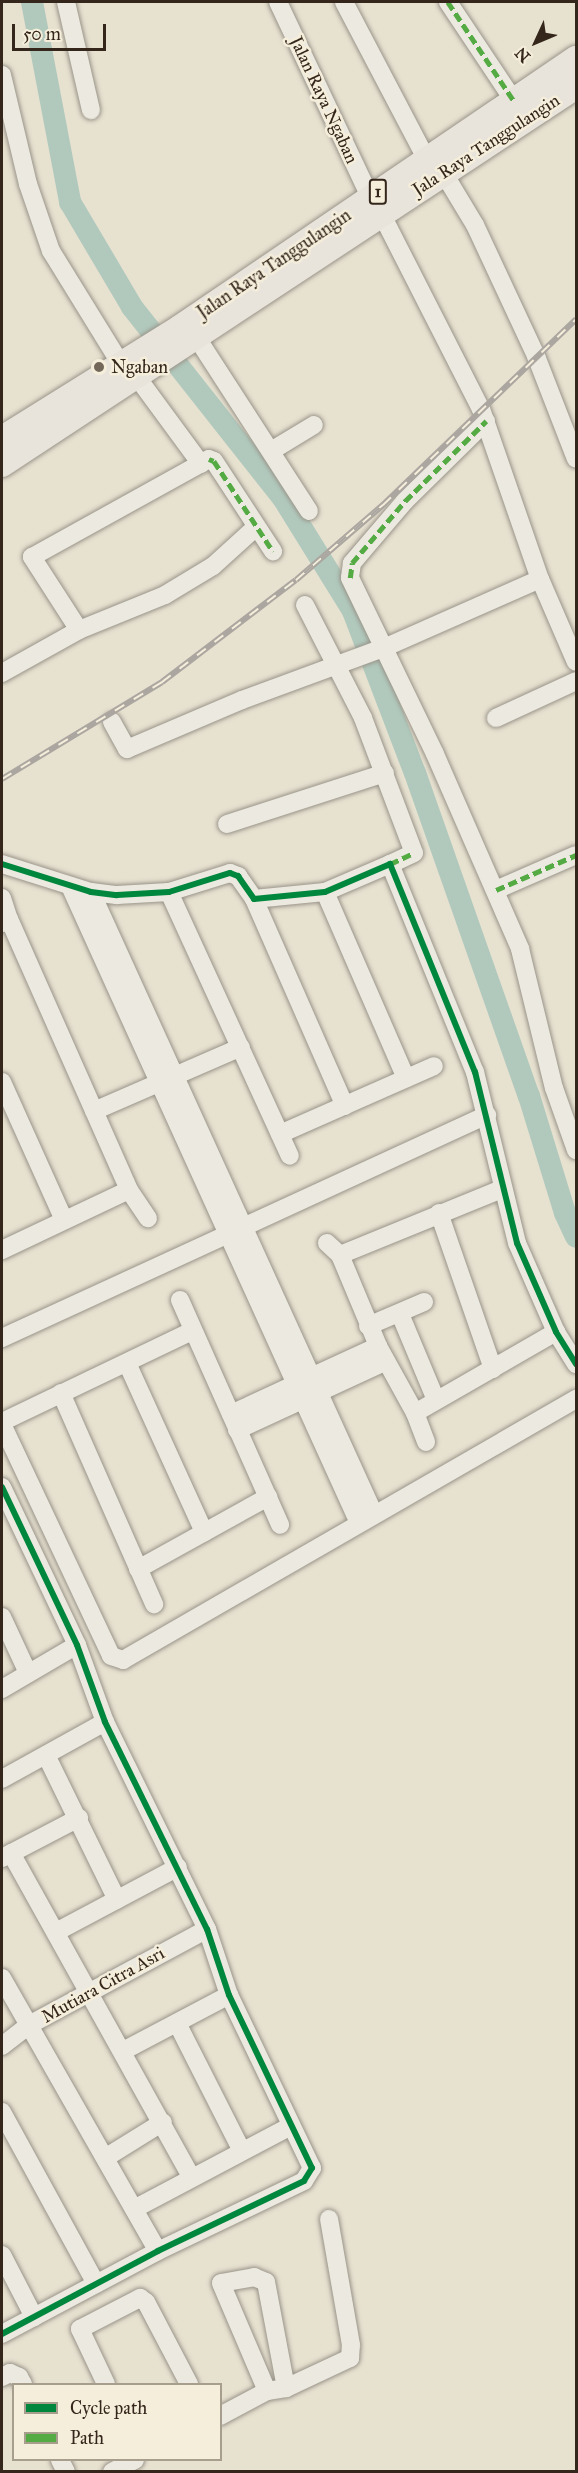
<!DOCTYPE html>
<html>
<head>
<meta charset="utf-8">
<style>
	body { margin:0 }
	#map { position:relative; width:578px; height:2473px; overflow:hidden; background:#e7e1d0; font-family:"IM FELL Great Primer",serif }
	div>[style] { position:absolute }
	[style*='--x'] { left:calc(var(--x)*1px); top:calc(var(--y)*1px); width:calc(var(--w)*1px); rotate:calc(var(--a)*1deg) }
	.river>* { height:22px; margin:-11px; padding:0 11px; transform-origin:11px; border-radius:11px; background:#b1c9bd }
	.roads { filter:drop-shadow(0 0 2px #999489) drop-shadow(0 0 2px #999489) }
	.minor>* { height:18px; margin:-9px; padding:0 9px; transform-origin:9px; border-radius:9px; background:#ece9e0 }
	.highway>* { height:26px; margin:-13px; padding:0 13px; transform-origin:13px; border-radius:13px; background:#e9e4db }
	.rail>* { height:6px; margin-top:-3px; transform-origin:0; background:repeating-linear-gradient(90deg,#f5eedb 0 11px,#aba69f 0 22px); box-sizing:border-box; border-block:2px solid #aba69f }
	.quiet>* { height:4.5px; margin-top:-2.25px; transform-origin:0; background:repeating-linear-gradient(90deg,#54aa43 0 9px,transparent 0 13.5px) }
	.cycleway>* { height:6px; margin:-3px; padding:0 3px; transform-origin:3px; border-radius:3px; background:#00873e }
	.dots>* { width:16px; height:16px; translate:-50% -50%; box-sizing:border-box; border:3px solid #f5eedb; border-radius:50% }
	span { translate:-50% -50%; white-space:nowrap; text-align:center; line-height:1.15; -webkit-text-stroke:5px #f5eedb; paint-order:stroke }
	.shield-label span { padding:2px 4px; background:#f5eedb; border:2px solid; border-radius:4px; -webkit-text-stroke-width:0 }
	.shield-label { font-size:16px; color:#34261b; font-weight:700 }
	.street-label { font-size:18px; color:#34261b }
	.poi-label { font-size:18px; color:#34261b }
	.left { translate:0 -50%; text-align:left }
	.frame { position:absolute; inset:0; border:3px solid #34261b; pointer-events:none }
	.legend { position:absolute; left:12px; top:2383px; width:210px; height:78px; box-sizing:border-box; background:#f5eedb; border:2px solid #a89e8e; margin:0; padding:8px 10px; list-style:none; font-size:18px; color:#34261b }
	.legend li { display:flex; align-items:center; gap:12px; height:30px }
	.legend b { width:30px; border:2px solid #a89e8e }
	.north { position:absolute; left:506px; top:12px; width:60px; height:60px; -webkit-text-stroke:4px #f5eedb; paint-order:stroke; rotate:226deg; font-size:16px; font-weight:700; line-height:24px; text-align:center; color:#34261b }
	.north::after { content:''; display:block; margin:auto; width:21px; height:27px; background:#34261b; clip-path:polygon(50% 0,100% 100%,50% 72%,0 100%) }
	.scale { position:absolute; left:12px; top:24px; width:94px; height:27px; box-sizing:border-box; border:3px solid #34261b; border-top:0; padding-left:8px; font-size:18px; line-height:21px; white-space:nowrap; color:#34261b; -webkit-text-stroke:4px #f5eedb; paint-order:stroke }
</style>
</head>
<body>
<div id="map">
	<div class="river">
		<i style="--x:32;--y:2;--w:204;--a:79.2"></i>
		<i style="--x:70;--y:202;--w:122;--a:59.4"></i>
		<i style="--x:132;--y:307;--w:243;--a:51.7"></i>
		<i style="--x:283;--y:498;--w:133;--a:58.2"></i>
		<i style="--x:353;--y:611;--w:173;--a:69.1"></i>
		<i style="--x:415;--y:773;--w:343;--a:70.6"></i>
		<i style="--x:529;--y:1096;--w:122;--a:72.9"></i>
		<i style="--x:565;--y:1213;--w:26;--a:65"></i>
	</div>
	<div class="roads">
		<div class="minor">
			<i style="--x:66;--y:2;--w:111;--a:77"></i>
			<i style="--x:278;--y:2;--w:216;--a:64.7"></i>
			<i style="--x:344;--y:2;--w:176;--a:62.3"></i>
			<i style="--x:448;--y:2;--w:119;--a:56.3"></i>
			<i style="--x:2;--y:75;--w:112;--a:76.6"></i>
			<i style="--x:28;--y:184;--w:71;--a:71.1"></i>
			<i style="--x:51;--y:251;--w:135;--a:58.3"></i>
			<i style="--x:443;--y:172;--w:62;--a:58.9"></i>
			<i style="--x:475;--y:225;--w:145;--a:65"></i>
			<i style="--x:536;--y:356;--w:110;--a:68.8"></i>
			<i style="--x:381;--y:213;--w:220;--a:63"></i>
			<i style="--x:481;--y:409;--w:180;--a:70.9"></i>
			<i style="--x:540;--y:579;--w:90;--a:66.6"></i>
			<i style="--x:197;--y:338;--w:206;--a:57.1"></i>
			<i style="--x:137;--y:377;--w:108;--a:53.7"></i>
			<i style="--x:486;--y:421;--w:114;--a:135.4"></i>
			<i style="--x:405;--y:501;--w:82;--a:130.5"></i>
			<i style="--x:352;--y:563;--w:15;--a:98"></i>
			<i style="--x:350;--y:578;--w:195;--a:64.2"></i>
			<i style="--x:435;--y:754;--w:213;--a:66.4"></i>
			<i style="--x:520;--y:949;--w:143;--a:76.3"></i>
			<i style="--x:554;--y:1088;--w:66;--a:70.5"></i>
			<i style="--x:271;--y:451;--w:50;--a:-31.2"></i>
			<i style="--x:305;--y:605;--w:127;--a:62.8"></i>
			<i style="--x:363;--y:718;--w:144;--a:69.3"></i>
			<i style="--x:414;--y:853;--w:26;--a:155"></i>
			<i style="--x:79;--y:630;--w:87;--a:-122.8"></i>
			<i style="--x:32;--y:557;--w:202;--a:-29"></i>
			<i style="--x:209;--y:459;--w:5;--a:22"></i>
			<i style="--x:214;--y:461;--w:108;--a:56.8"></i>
			<i style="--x:2;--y:673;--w:88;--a:-29.2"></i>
			<i style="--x:79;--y:630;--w:93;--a:-22.1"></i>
			<i style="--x:165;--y:595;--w:56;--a:-31.1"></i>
			<i style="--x:213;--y:566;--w:58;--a:-42.2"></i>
			<i style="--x:496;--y:718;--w:88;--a:-24.8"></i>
			<i style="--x:112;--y:722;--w:31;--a:61"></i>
			<i style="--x:127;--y:749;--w:125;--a:-23.1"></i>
			<i style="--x:242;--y:700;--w:153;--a:-20.2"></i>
			<i style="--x:386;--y:647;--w:168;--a:-23.8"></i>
			<i style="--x:227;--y:824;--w:166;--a:-17.9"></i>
			<i style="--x:2;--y:864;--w:93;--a:17.5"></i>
			<i style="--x:91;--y:892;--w:26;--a:7"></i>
			<i style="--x:117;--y:895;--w:52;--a:-3.3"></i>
			<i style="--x:169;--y:892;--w:64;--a:-17.3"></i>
			<i style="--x:230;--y:873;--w:9;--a:21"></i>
			<i style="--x:238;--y:876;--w:28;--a:55"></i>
			<i style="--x:254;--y:899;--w:71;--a:-5.6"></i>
			<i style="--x:325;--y:892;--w:71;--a:-23.3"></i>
			<i style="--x:390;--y:864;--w:225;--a:67.8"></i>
			<i style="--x:475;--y:1072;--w:176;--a:76.2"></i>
			<i style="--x:517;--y:1243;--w:97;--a:66.3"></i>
			<i style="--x:556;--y:1332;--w:38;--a:58"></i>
			<i style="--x:70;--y:886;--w:699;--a:65.6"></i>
			<i style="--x:496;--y:890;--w:87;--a:-23.6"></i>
			<i style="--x:91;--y:892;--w:683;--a:65.54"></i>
			<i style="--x:169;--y:892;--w:290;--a:65.4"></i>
			<i style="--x:325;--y:892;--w:203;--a:66.5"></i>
			<i style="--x:2;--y:898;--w:22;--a:72"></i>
			<i style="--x:254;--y:899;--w:226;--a:66.3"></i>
			<i style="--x:2;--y:923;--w:8;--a:-30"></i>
			<i style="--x:9;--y:919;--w:296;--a:66.1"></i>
			<i style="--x:129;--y:1190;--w:34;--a:56"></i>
			<i style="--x:2;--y:1082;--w:151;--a:65.8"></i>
			<i style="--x:94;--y:1111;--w:160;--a:-23.5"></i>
			<i style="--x:280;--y:1134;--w:168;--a:-23.8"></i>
			<i style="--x:439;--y:1213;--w:165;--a:70.9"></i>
			<i style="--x:327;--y:1243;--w:18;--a:43"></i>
			<i style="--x:340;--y:1255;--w:99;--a:67.3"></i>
			<i style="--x:378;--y:1346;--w:77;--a:61.1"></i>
			<i style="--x:415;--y:1413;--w:31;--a:69"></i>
			<i style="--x:2;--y:1250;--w:140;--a:-25.3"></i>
			<i style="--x:340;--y:1255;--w:175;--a:-22.2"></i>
			<i style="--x:180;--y:1300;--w:246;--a:66"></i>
			<i style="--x:400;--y:1314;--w:93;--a:67.3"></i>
			<i style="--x:368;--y:1326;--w:61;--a:-23.2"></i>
			<i style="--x:2;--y:1338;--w:534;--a:-24.69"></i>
			<i style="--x:127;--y:1363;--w:186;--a:65.5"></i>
			<i style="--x:61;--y:1393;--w:231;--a:66.2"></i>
			<i style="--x:415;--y:1413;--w:163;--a:-29.9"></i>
			<i style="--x:231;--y:1414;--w:162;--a:-24.8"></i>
			<i style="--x:2;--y:1422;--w:211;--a:-25.6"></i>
			<i style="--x:2;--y:1424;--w:256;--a:64.8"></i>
			<i style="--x:111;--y:1656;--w:13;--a:18"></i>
			<i style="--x:123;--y:1660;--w:523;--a:-29.95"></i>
			<i style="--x:237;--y:1430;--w:164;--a:-24.8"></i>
			<i style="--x:2;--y:1487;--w:175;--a:64.6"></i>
			<i style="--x:77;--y:1645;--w:82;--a:70"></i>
			<i style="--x:105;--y:1722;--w:231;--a:63.8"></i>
			<i style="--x:207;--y:1929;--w:70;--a:71.6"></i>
			<i style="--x:229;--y:1995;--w:192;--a:64.4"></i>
			<i style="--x:312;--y:2168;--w:15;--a:122"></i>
			<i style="--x:304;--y:2181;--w:162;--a:154.4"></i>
			<i style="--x:158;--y:2251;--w:177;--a:152"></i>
			<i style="--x:138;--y:1569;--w:149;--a:-29"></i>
			<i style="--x:2;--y:1617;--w:62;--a:65.1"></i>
			<i style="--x:2;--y:1689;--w:87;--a:-30.4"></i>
			<i style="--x:46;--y:1755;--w:161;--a:63.9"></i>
			<i style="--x:2;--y:1779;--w:118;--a:-29"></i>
			<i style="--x:11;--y:1853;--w:370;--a:60.9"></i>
			<i style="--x:2;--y:1858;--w:87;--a:-27.5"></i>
			<i style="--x:56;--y:1932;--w:138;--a:-28"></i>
			<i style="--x:2;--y:1978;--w:314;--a:60.3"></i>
			<i style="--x:177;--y:2023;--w:141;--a:63.1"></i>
			<i style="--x:2;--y:2046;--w:34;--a:-38"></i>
			<i style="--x:29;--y:2025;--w:202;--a:-28.3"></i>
			<i style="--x:123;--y:2051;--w:120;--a:-27.8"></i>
			<i style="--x:2;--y:2112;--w:196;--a:61.3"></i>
			<i style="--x:105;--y:2158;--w:68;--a:-31.8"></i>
			<i style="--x:134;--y:2209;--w:178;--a:-27.9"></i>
			<i style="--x:2;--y:2255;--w:70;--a:62.7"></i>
			<i style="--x:2;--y:2377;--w:9;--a:-27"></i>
			<i style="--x:10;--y:2373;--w:10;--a:24"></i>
			<i style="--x:19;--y:2377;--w:8;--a:60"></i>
			<i style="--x:106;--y:2384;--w:61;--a:-115.3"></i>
			<i style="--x:80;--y:2329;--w:68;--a:-27.3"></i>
			<i style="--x:140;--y:2298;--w:7;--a:34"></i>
			<i style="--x:146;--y:2302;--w:93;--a:62.3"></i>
			<i style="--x:267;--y:2391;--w:117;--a:-113.1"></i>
			<i style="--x:221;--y:2283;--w:34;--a:-10"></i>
			<i style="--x:254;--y:2277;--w:13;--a:23"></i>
			<i style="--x:266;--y:2282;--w:108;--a:79.3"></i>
			<i style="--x:220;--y:2416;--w:53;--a:-28"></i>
			<i style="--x:267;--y:2391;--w:19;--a:-9"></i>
			<i style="--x:286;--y:2388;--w:71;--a:-25.1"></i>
			<i style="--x:350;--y:2358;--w:13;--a:-86"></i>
			<i style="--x:351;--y:2345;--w:128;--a:-99.9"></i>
			<i style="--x:60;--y:2460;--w:13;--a:63"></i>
			<i style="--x:112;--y:2472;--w:26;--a:-28"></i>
		</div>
		<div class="highway">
			<i style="--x:2;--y:439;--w:210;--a:-31.9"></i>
			<i style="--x:180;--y:328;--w:479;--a:-34.2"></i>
			<i style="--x:2;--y:464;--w:687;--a:-33.37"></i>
		</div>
	</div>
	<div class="rail">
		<i style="--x:2;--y:779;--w:187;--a:-31.2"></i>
		<i style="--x:162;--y:682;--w:168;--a:-37.3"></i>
		<i style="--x:296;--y:580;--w:115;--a:-40.8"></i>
		<i style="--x:383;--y:505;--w:268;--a:-43.9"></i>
	</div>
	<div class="quiet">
		<i style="--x:448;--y:2;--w:119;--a:56.3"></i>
		<i style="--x:209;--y:459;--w:5;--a:22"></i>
		<i style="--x:214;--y:461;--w:108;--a:56.8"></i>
		<i style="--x:350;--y:578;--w:15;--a:-82"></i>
		<i style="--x:352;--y:563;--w:82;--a:-49.5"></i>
		<i style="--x:405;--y:501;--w:114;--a:-44.6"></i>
		<i style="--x:390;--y:864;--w:26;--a:-25"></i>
		<i style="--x:496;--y:890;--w:87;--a:-23.6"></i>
	</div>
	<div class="cycleway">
		<i style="--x:2;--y:864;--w:93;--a:17.5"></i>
		<i style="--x:91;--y:892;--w:26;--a:7"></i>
		<i style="--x:117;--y:895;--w:52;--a:-3.3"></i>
		<i style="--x:169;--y:892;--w:64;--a:-17.3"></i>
		<i style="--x:230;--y:873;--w:9;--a:21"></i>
		<i style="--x:238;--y:876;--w:28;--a:55"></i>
		<i style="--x:254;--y:899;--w:71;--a:-5.6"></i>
		<i style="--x:325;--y:892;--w:71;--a:-23.3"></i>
		<i style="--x:390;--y:864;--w:225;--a:67.8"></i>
		<i style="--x:475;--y:1072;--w:176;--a:76.2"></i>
		<i style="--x:517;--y:1243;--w:97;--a:66.3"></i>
		<i style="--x:556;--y:1332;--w:38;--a:58"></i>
		<i style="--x:2;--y:1487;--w:175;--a:64.6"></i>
		<i style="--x:77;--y:1645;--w:82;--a:70"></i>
		<i style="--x:105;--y:1722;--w:231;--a:63.8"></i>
		<i style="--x:207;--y:1929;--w:70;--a:71.6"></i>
		<i style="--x:229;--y:1995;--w:192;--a:64.4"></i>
		<i style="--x:312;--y:2168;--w:15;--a:122"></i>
		<i style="--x:304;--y:2181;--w:162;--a:154.4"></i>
		<i style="--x:158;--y:2251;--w:177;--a:152"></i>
	</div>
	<div class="dots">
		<i style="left:99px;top:367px;background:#73675a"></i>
	</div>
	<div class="shield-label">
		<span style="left:378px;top:192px">1</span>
	</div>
	<div class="street-label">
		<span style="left:324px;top:100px;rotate:65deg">Jalan Raya Ngaban</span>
		<span style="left:486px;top:145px;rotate:-33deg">Jala Raya Tanggulangin</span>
		<span style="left:274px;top:264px;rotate:-34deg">Jalan Raya Tanggulangin</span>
		<span style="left:103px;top:1985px;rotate:-29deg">Mutiara Citra Asri</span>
	</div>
	<div class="poi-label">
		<span class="left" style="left:111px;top:367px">Ngaban</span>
	</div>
	<div class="frame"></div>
	<ul class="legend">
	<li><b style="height:8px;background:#00873e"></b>Cycle path</li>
	<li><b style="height:8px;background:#54aa43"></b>Path</li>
	</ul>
	<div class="north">N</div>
	<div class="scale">50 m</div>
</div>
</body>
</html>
